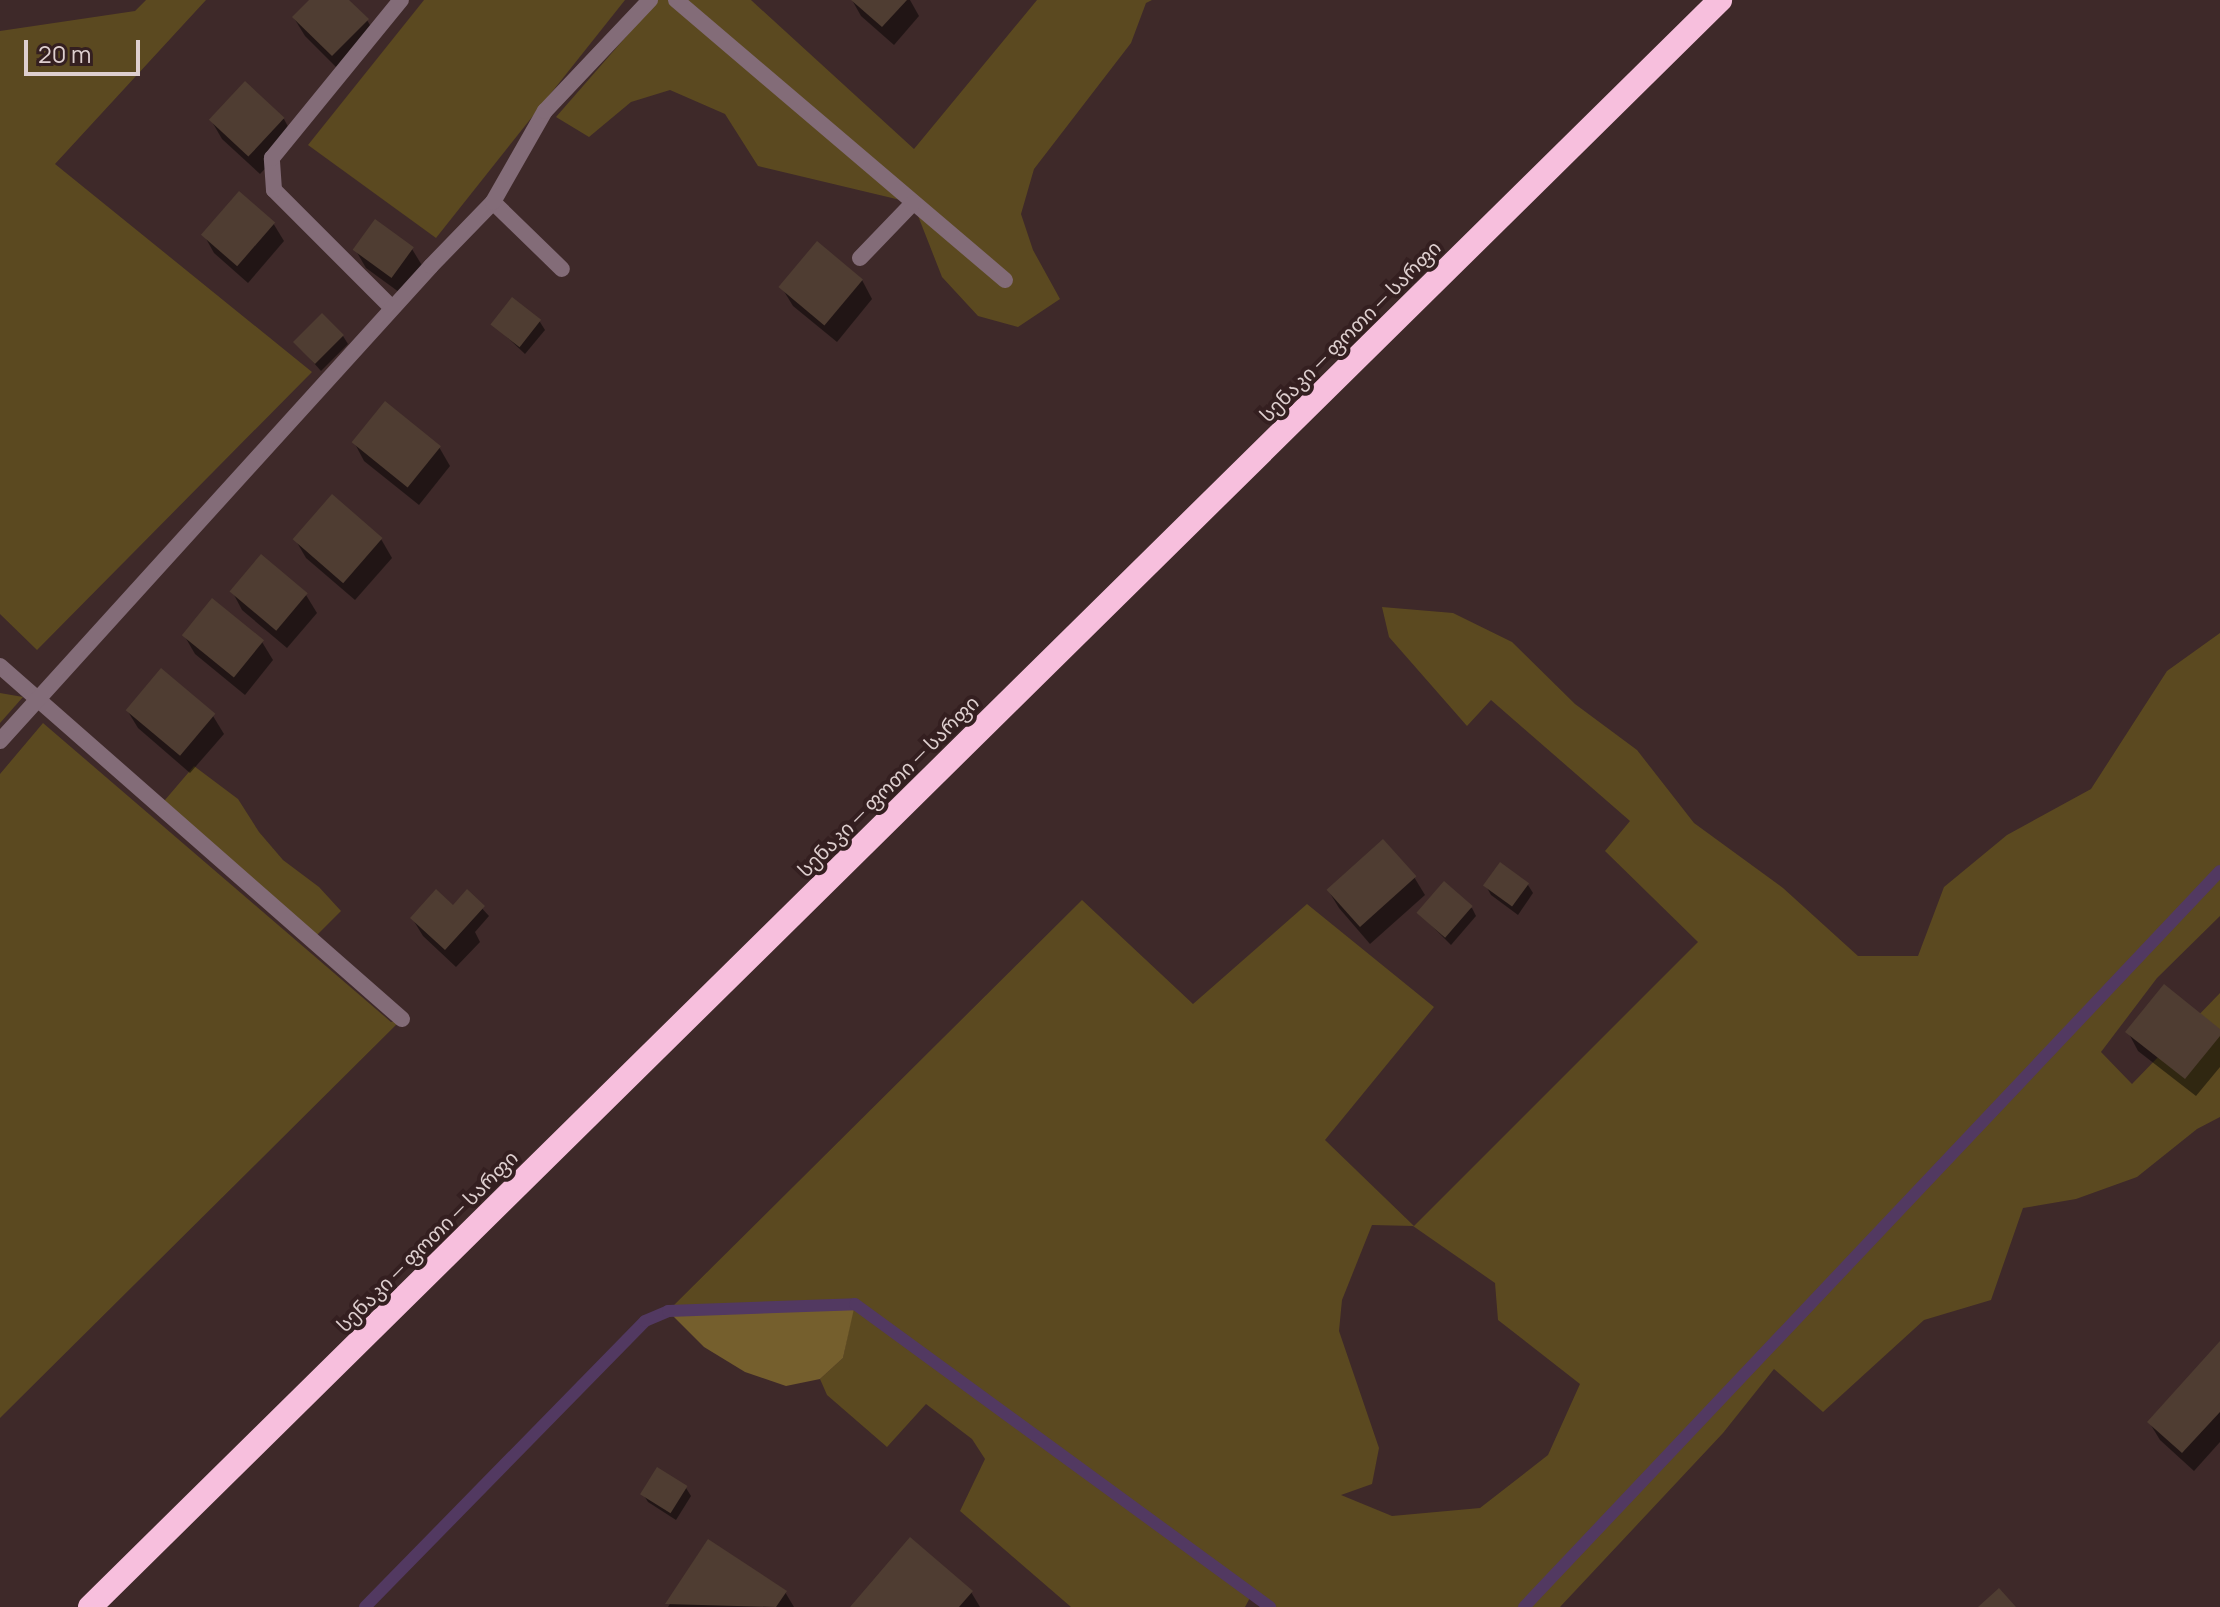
<!DOCTYPE html>
<html>
<head>
<meta charset="utf-8">
<style>
	body { margin:0 }
	#map { position:relative; width:2220px; height:1607px; overflow:hidden; background:#3e2929; font-family:Manrope,"Noto Sans Georgian",sans-serif }
	div>[style] { position:absolute }
	[style*='--x'] { left:calc(var(--x)*1px); top:calc(var(--y)*1px); width:calc(var(--w)*1px); rotate:calc(var(--a)*1deg) }
	.green>* { inset:0; background:#5b4920 }
	.forest>* { inset:0; background:#755f2d }
	.shadow>* { inset:0; background:#0007 }
	.stream>* { height:12px; margin:-6px; padding:0 6px; transform-origin:6px; border-radius:6px; background:#523961 }
	.building>* { inset:0; background:#4f3d32; transform-origin:0 0 }
	.lane>* { height:16px; margin:-8px; padding:0 8px; transform-origin:8px; border-radius:8px; background:#836c78 }
	.street>* { height:16px; margin:-8px; padding:0 8px; transform-origin:8px; border-radius:8px; background:#836c78 }
	.highway>* { height:24px; margin:-12px; padding:0 12px; transform-origin:12px; border-radius:12px; background:#f7bfdd }
	span { translate:-50% -50%; white-space:nowrap; text-align:center; line-height:1.15; -webkit-text-stroke:8px #341f20; paint-order:stroke }
	.street-label { font-size:20px; color:#decfcf }
	.scale { position:absolute; left:24px; top:40px; width:116px; height:36px; box-sizing:border-box; border:4px solid #decfcf; border-top:0; padding-left:10px; font-size:24px; line-height:28px; white-space:nowrap; color:#decfcf; -webkit-text-stroke:6px #341f20; paint-order:stroke }
</style>
</head>
<body>
<div id="map">
	<div class="green">
		<i style="clip-path:polygon(146px 0,206px 0,55px 164px,312px 372px,37px 650px,0 614px,0 31px,135px 11px)"></i>
		<i style="clip-path:polygon(424px 0,625px 0,436px 238px,308px 145px)"></i>
		<i style="clip-path:polygon(658px 0,751px 0,914px 149px,1037px 0,1152px 0,1146px 3px,1131px 43px,1034px 169px,1021px 214px,1033px 250px,1060px 299px,1018px 327px,978px 316px,942px 277px,913px 203px,758px 166px,725px 114px,670px 90px,631px 102px,589px 137px,556px 117px)"></i>
		<i style="clip-path:polygon(evenodd,1382px 607px,1453px 613px,1512px 642px,1575px 704px,1637px 750px,1694px 823px,1783px 888px,1858px 956px,1918px 956px,1944px 887px,2007px 835px,2091px 789px,2167px 671px,2220px 633px,2220px 916px,2157px 978px,2101px 1052px,2132px 1084px,2220px 993px,2220px 1117px,2197px 1129px,2137px 1177px,2076px 1199px,2023px 1208px,1991px 1300px,1924px 1320px,1823px 1412px,1774px 1369px,1723px 1433px,1560px 1607px,1270px 1607px,1252px 1594px,1245px 1607px,1071px 1607px,960px 1511px,985px 1459px,972px 1439px,926px 1404px,887px 1447px,827px 1395px,820px 1379px,843px 1358px,854px 1304px,668px 1311px,1082px 900px,1193px 1004px,1307px 904px,1434px 1007px,1325px 1140px,1414px 1226px,1698px 942px,1605px 851px,1630px 821px,1491px 700px,1467px 726px,1389px 637px,1382px 607px,1372px 1225px,1413px 1226px,1495px 1283px,1498px 1320px,1580px 1384px,1548px 1455px,1480px 1508px,1392px 1516px,1341px 1495px,1372px 1484px,1379px 1448px,1339px 1331px,1342px 1300px,1372px 1225px)"></i>
		<i style="clip-path:polygon(0 693px,23px 697px,0 723px)"></i>
		<i style="clip-path:polygon(43px 723px,391px 1022px,402px 1019px,0 1418px,0 774px)"></i>
		<i style="clip-path:polygon(194px 766px,238px 799px,259px 832px,283px 860px,319px 887px,341px 911px,312px 940px,159px 807px)"></i>
	</div>
	<div class="forest">
		<i style="clip-path:polygon(855px 1304px,843px 1358px,820px 1379px,786px 1386px,745px 1372px,704px 1347px,668px 1311px)"></i>
	</div>
	<div class="shadow">
		<i style="clip-path:polygon(312px 0,346px 0,367px 20px,378px 39px,343px 74px,305px 36px,294px 18px)"></i>
		<i style="clip-path:polygon(852px 0,910px 0,919px 16px,894px 45px,861px 16px)"></i>
		<i style="clip-path:polygon(284px 119px,294px 138px,260px 174px,222px 139px,211px 120px)"></i>
		<i style="clip-path:polygon(273px 223px,284px 241px,248px 283px,214px 253px,204px 235px)"></i>
		<i style="clip-path:polygon(355px 249px,412px 249px,423px 267px,403px 295px,366px 268px)"></i>
		<i style="clip-path:polygon(862px 280px,872px 299px,837px 342px,793px 306px,782px 288px)"></i>
		<i style="clip-path:polygon(512px 300px,540px 322px,545px 330px,525px 354px,493px 324px)"></i>
		<i style="clip-path:polygon(343px 336px,348px 344px,321px 371px,295px 342px)"></i>
		<i style="clip-path:polygon(354px 442px,439px 447px,450px 466px,419px 505px,364px 461px)"></i>
		<i style="clip-path:polygon(295px 539px,381px 539px,392px 558px,355px 600px,306px 558px)"></i>
		<i style="clip-path:polygon(232px 591px,306px 595px,317px 613px,287px 648px,242px 610px)"></i>
		<i style="clip-path:polygon(184px 635px,262px 642px,273px 660px,245px 695px,195px 654px)"></i>
		<i style="clip-path:polygon(127px 710px,213px 716px,224px 734px,190px 773px,138px 728px)"></i>
		<i style="clip-path:polygon(1501px 865px,1528px 885px,1533px 893px,1518px 915px,1491px 895px,1486px 886px)"></i>
		<i style="clip-path:polygon(1414px 877px,1425px 895px,1370px 944px,1339px 908px,1328px 890px)"></i>
		<i style="clip-path:polygon(467px 892px,489px 916px,475px 932px,480px 942px,456px 967px,423px 936px,412px 918px,453px 907px)"></i>
		<i style="clip-path:polygon(1472px 908px,1476px 916px,1451px 945px,1419px 913px)"></i>
		<i style="clip-path:polygon(2128px 1032px,2220px 1032px,2220px 1067px,2196px 1096px,2138px 1051px)"></i>
		<i style="clip-path:polygon(2220px 1346px,2220px 1442px,2194px 1471px,2160px 1440px,2149px 1422px)"></i>
		<i style="clip-path:polygon(686px 1488px,691px 1496px,676px 1520px,648px 1502px,643px 1494px)"></i>
		<i style="clip-path:polygon(709px 1541px,785px 1592px,794px 1607px,668px 1607px)"></i>
		<i style="clip-path:polygon(971px 1592px,980px 1607px,852px 1607px)"></i>
	</div>
	<div class="stream">
		<i style="--x:365;--y:1607;--w:400;--a:-45.6"></i>
		<i style="--x:645;--y:1321;--w:25;--a:-23"></i>
		<i style="--x:668;--y:1311;--w:187;--a:-2.1"></i>
		<i style="--x:855;--y:1304;--w:514;--a:36.13"></i>
		<i style="--x:1524;--y:1607;--w:1013;--a:-46.6"></i>
	</div>
	<div class="building">
		<i style="clip-path:polygon(309px 0,349px 0,369px 19px,332px 56px,292px 17px)"></i>
		<i style="clip-path:polygon(851px 0,907px 0,882px 27px)"></i>
		<i style="left:245px;top:81px;width:54px;height:53px;rotate:43deg"></i>
		<i style="left:239px;top:191px;width:48px;height:58px;rotate:41deg"></i>
		<i style="left:375px;top:219px;width:48px;height:38px;rotate:36deg"></i>
		<i style="left:817px;top:241px;width:60px;height:60px;rotate:40deg"></i>
		<i style="left:512px;top:297px;width:37px;height:35px;rotate:38deg"></i>
		<i style="left:322px;top:313px;width:31px;height:41px;rotate:45deg"></i>
		<i style="left:385px;top:401px;width:72px;height:53px;rotate:39deg"></i>
		<i style="left:332px;top:494px;width:67px;height:60px;rotate:41deg"></i>
		<i style="left:261px;top:554px;width:61px;height:49px;rotate:40deg"></i>
		<i style="left:212px;top:598px;width:67px;height:48px;rotate:39deg"></i>
		<i style="left:161px;top:668px;width:71px;height:55px;rotate:40deg"></i>
		<i style="left:1383px;top:839px;width:50px;height:76px;rotate:48deg"></i>
		<i style="left:1500px;top:862px;width:36px;height:29px;rotate:36deg"></i>
		<i style="left:1444px;top:881px;width:38px;height:42px;rotate:41deg"></i>
		<i style="clip-path:polygon(436px 889px,453px 905px,467px 889px,485px 906px,445px 950px,410px 918px)"></i>
		<i style="clip-path:polygon(2164px 984px,2220px 1029px,2220px 1036px,2185px 1079px,2125px 1032px)"></i>
		<i style="clip-path:polygon(2220px 1341px,2220px 1412px,2182px 1453px,2147px 1422px)"></i>
		<i style="left:657px;top:1467px;width:36px;height:32px;rotate:32deg"></i>
		<i style="clip-path:polygon(910px 1537px,973px 1591px,959px 1607px,850px 1607px)"></i>
		<i style="clip-path:polygon(708px 1539px,787px 1591px,776px 1607px,665px 1604px)"></i>
		<i style="clip-path:polygon(1999px 1588px,2016px 1607px,1978px 1607px)"></i>
	</div>
	<div class="lane">
		<i style="--x:676;--y:0;--w:432;--a:40.4"></i>
		<i style="--x:493;--y:202;--w:96;--a:44.2"></i>
		<i style="--x:860;--y:258;--w:76;--a:-46.1"></i>
		<i style="--x:392;--y:308;--w:167;--a:-135"></i>
		<i style="--x:274;--y:190;--w:32;--a:-94"></i>
		<i style="--x:272;--y:158;--w:204;--a:-50.8"></i>
		<i style="--x:0;--y:666;--w:535;--a:41.29"></i>
	</div>
	<div class="street">
		<i style="--x:0;--y:741;--w:641;--a:-47.78"></i>
		<i style="--x:431;--y:266;--w:89;--a:-45.9"></i>
		<i style="--x:493;--y:202;--w:105;--a:-60.3"></i>
		<i style="--x:545;--y:111;--w:153;--a:-46.6"></i>
	</div>
	<div class="highway">
		<i style="--x:90;--y:1607;--w:2289;--a:-44.59"></i>
	</div>
	<div class="street-label">
		<span style="left:1350px;top:331px;rotate:-45deg">სენაკი — ფოთი — სარფი</span>
		<span style="left:888px;top:786px;rotate:-45deg">სენაკი — ფოთი — სარფი</span>
		<span style="left:427px;top:1241px;rotate:-45deg">სენაკი — ფოთი — სარფი</span>
	</div>
	<div class="scale">20 m</div>
</div>
</body>
</html>
